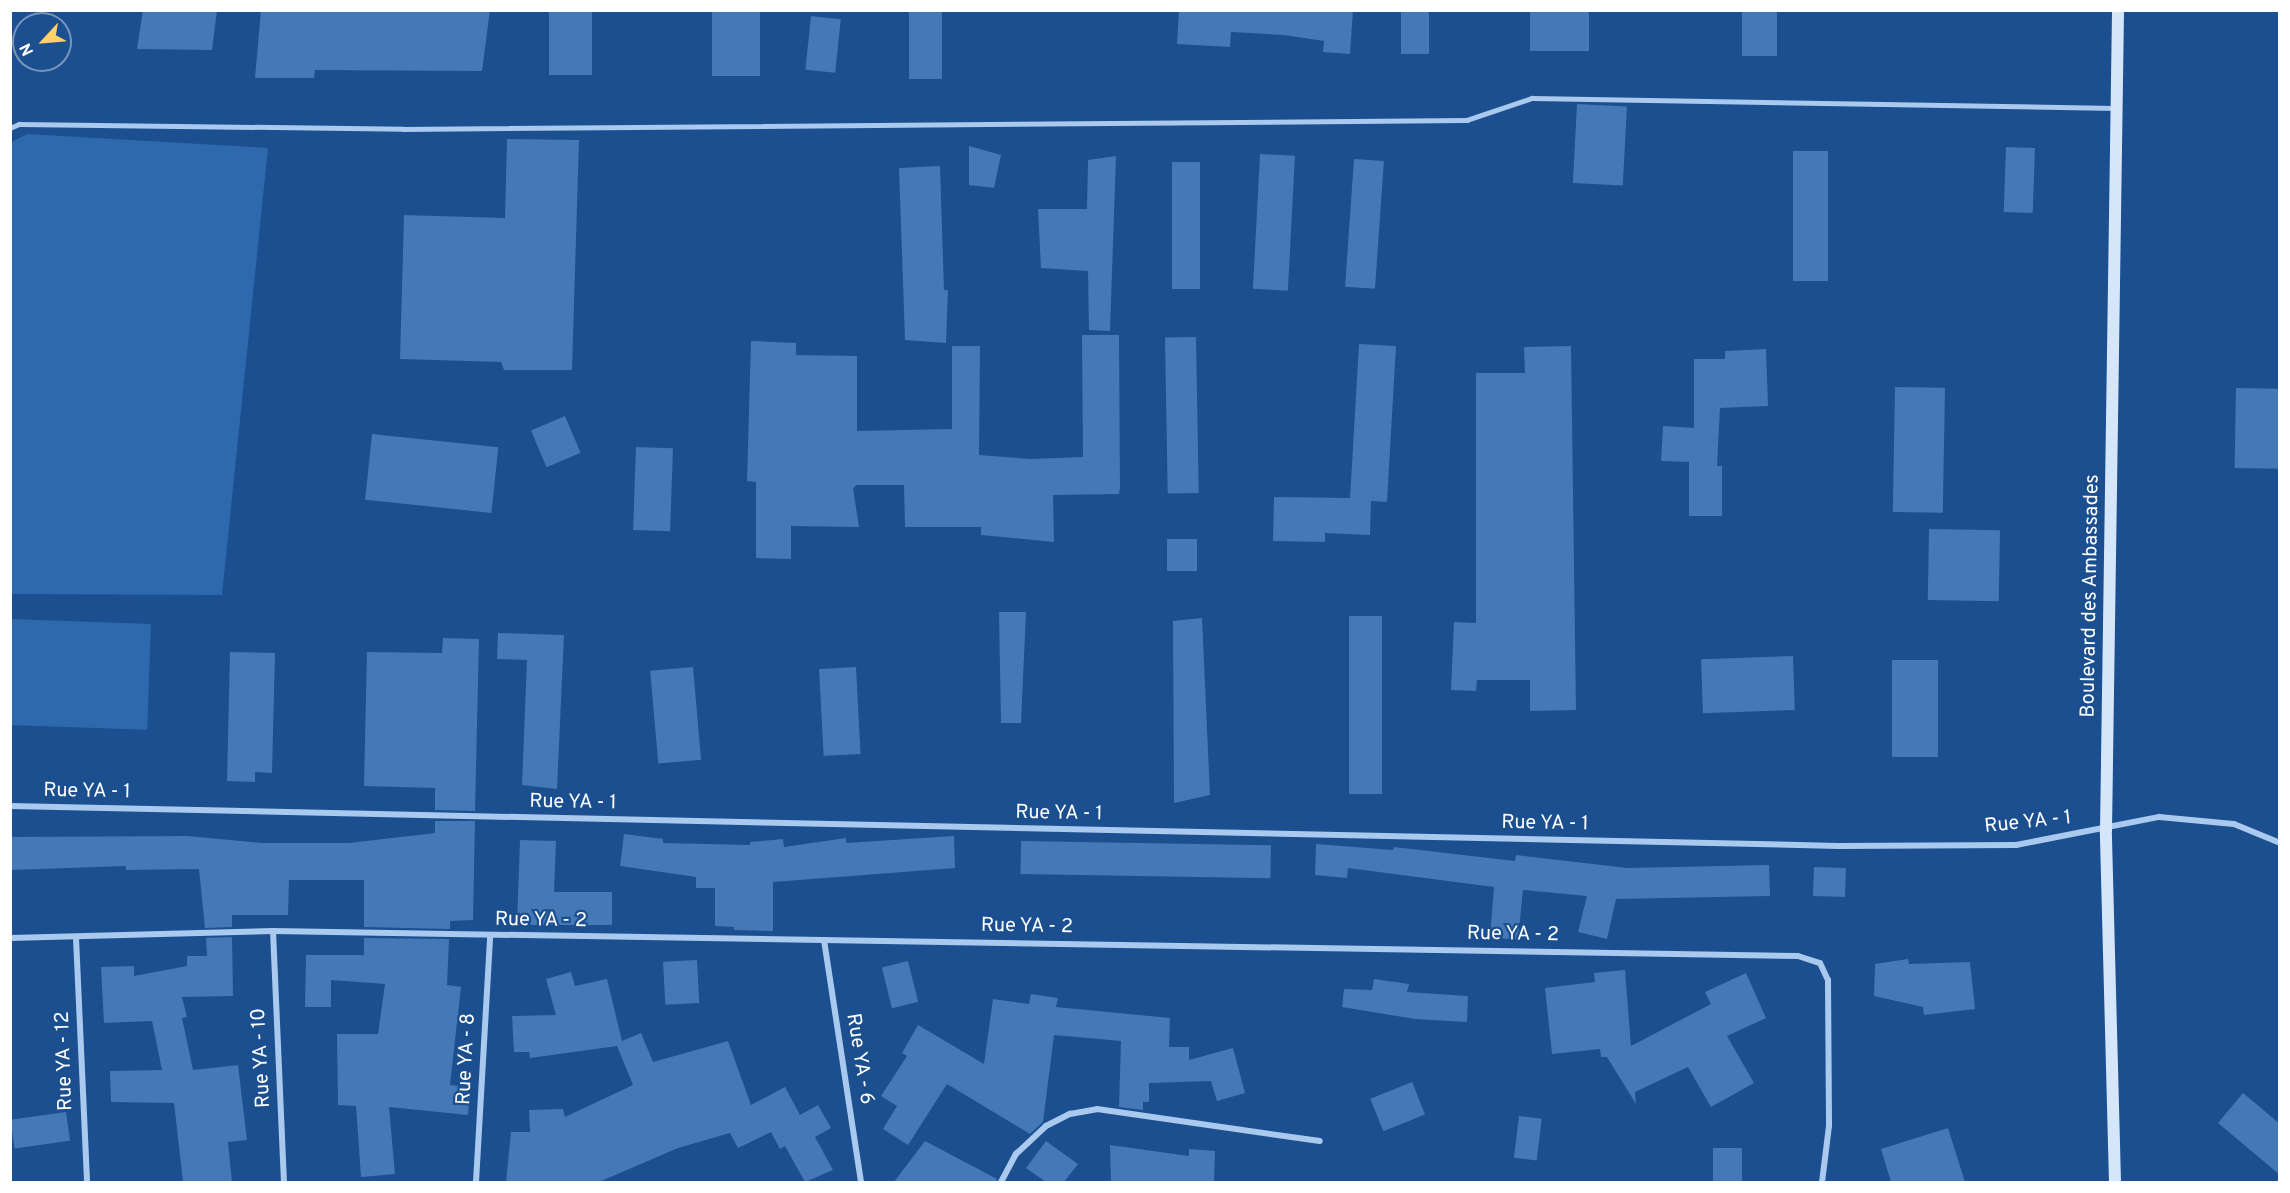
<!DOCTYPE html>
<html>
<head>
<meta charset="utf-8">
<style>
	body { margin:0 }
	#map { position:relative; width:2290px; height:1193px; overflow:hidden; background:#1b4f8f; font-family:Overpass,sans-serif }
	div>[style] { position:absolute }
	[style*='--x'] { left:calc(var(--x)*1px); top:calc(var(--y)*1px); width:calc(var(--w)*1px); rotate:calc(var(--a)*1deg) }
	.green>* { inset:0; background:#2e69ad; transform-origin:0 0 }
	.building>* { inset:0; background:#4478b7; transform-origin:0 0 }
	.service>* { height:4.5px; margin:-2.25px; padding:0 2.25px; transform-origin:2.25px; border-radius:2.25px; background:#a9c9ee }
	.minor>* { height:6px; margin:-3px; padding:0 3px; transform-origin:3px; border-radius:3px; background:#a9c9ee }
	.secondary>* { height:12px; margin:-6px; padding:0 6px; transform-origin:6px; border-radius:6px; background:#d6e6fa }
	span { translate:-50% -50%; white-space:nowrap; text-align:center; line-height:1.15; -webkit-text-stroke:4.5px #1b4f8f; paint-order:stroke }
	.street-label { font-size:20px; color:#fff }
	.frame { position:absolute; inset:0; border:12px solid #fff; pointer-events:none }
	.north { position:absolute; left:12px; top:12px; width:60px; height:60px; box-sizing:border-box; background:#1b4f8f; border:2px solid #7695bc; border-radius:50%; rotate:244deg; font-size:16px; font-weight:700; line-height:24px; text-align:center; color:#fff }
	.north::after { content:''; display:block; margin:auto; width:21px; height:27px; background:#ffd166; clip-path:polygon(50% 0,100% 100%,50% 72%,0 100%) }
</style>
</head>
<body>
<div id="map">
	<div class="green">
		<i style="clip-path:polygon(27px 134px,268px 148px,222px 595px,11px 594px,10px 143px)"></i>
		<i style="left:11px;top:619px;width:140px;height:106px;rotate:2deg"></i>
	</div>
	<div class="building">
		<i style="clip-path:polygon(143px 10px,217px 10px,212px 50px,137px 49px)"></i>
		<i style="clip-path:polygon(261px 10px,490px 10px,482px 71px,315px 70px,314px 78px,255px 78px)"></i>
		<i style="left:549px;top:10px;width:43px;height:65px"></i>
		<i style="left:712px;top:10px;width:48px;height:66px"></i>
		<i style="left:909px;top:10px;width:33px;height:69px"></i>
		<i style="clip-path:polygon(1179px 10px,1353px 10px,1350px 54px,1323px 52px,1324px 41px,1284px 35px,1231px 32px,1230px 47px,1177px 44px)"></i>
		<i style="left:1401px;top:10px;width:28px;height:44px"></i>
		<i style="left:1530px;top:10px;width:59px;height:41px"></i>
		<i style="left:1742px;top:10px;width:35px;height:46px"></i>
		<i style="left:811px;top:16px;width:30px;height:54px;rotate:6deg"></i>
		<i style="left:1577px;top:104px;width:50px;height:79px;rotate:3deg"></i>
		<i style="clip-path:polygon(507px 139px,579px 140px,572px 370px,504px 370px,501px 362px,400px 359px,404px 215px,505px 218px)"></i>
		<i style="clip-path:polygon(969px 146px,1001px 155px,994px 188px,969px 185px)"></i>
		<i style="left:2006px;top:147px;width:29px;height:65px;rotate:2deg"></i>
		<i style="left:1793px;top:151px;width:35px;height:130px"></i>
		<i style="left:1260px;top:154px;width:35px;height:135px;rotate:3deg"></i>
		<i style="clip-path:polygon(1116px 156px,1110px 331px,1089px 330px,1088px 271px,1041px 268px,1038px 209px,1087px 209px,1088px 160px)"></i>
		<i style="left:1354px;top:159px;width:30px;height:128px;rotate:4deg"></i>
		<i style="left:1172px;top:162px;width:28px;height:127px"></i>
		<i style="clip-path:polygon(940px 166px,944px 290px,948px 290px,946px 343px,905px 340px,899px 168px)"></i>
		<i style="clip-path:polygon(1082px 335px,1119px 335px,1120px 488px,1119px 494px,1053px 495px,1054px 542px,981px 535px,981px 527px,905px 527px,904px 485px,857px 485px,853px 488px,859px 527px,791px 526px,791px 559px,756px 558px,756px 482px,747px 481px,751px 341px,796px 343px,796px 355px,857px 356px,857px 431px,952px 429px,952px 346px,980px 346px,979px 455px,1030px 459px,1083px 457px)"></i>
		<i style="left:1196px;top:337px;width:156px;height:31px;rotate:89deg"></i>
		<i style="clip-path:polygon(1359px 344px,1396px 346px,1387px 502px,1371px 501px,1370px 535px,1325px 533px,1325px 542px,1273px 541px,1274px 497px,1350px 498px)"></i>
		<i style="clip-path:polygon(1571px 346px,1576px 710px,1530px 711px,1530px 680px,1477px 680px,1476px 691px,1451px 690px,1454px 622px,1476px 623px,1476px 373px,1525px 373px,1524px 347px)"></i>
		<i style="clip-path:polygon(1766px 349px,1768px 406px,1720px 408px,1717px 466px,1722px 466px,1722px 516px,1689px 516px,1689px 462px,1661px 461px,1663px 426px,1694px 428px,1694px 359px,1725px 359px,1725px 351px)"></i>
		<i style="left:1895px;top:387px;width:50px;height:125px;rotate:1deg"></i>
		<i style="left:2236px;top:388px;width:44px;height:80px;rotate:1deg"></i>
		<i style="left:565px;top:416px;width:40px;height:37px;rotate:67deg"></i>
		<i style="left:372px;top:434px;width:127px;height:66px;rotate:6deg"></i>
		<i style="left:636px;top:447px;width:37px;height:83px;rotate:2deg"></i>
		<i style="left:1929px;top:529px;width:71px;height:71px;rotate:1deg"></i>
		<i style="left:1167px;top:539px;width:30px;height:32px"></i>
		<i style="clip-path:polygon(999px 612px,1026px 612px,1021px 723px,1001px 723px)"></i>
		<i style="left:1349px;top:616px;width:33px;height:178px"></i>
		<i style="clip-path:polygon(1202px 618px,1210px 795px,1174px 803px,1173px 621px)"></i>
		<i style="clip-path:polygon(498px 633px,564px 635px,557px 789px,522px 785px,527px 660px,497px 659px)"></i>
		<i style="clip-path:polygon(443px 638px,479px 639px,475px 811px,435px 810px,435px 788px,364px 786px,367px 652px,442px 653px)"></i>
		<i style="clip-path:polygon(230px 652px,275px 653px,272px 773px,255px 772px,255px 782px,227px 781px)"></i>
		<i style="left:1793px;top:656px;width:54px;height:92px;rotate:88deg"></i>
		<i style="left:1892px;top:660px;width:46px;height:97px"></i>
		<i style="left:693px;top:667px;width:93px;height:43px;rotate:85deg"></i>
		<i style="left:856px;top:667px;width:87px;height:37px;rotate:87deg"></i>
		<i style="clip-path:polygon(435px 821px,475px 821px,473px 920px,450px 921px,450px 929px,364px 927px,364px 880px,289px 880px,288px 915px,232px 915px,232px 927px,205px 928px,199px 869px,126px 870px,126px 866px,10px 870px,10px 837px,188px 836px,261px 843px,349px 843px,435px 833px)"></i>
		<i style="clip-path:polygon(624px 834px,663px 839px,663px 843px,750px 845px,750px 842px,783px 839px,784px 847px,846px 838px,846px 843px,954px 836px,955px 868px,773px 882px,773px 931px,734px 930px,734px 927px,715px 926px,715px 888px,696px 888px,696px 877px,620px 866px)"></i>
		<i style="clip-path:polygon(520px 840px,556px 841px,554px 892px,612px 892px,612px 925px,517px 925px)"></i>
		<i style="left:1021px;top:841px;width:250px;height:33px;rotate:1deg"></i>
		<i style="clip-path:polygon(1316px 844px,1393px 850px,1394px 847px,1515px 861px,1516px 855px,1627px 868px,1769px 865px,1770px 896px,1616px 899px,1607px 939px,1578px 932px,1587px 896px,1523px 890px,1518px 940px,1490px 937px,1494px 887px,1348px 868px,1347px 878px,1315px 875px)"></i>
		<i style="left:1814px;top:867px;width:32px;height:29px;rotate:2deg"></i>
		<i style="clip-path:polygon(232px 937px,233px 996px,182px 997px,187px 1017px,182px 1018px,193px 1070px,238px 1065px,247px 1140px,228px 1142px,232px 1182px,183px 1182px,174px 1103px,111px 1102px,110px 1071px,162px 1070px,152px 1021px,104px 1023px,101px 967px,134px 966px,134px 976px,187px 966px,187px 956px,207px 956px,206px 938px)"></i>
		<i style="clip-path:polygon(364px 938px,449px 939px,447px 985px,461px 987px,450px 1085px,470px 1087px,468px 1115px,389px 1107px,395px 1174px,361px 1177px,356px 1106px,338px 1105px,337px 1034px,378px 1034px,385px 984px,331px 980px,331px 1007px,305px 1007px,306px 955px,364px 955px)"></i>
		<i style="clip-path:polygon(1908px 959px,1909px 964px,1970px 962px,1975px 1009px,1924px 1015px,1923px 1007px,1874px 996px,1875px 964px)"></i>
		<i style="left:697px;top:960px;width:43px;height:34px;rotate:87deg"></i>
		<i style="left:908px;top:961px;width:42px;height:27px;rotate:76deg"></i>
		<i style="clip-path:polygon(1625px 970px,1631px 1046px,1711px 1004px,1705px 992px,1746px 973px,1766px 1018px,1727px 1036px,1754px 1083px,1711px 1107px,1688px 1067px,1635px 1092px,1636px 1104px,1607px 1057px,1601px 1057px,1600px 1049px,1552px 1054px,1545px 988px,1595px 982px,1594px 973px)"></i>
		<i style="clip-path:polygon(571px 972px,575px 986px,607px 979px,622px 1041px,641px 1033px,653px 1062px,728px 1041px,751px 1105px,785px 1087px,800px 1115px,818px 1105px,831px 1128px,815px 1137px,833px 1170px,805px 1182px,785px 1146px,780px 1149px,771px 1132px,738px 1148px,730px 1133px,678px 1148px,599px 1182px,506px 1182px,511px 1132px,530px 1132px,529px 1110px,563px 1109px,565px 1117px,633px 1085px,617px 1046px,530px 1058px,529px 1052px,514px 1052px,512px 1016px,556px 1015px,546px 979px)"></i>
		<i style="clip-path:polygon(1374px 979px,1409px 984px,1407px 992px,1468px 996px,1467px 1022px,1415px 1019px,1342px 1007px,1344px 989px,1372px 990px)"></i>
		<i style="clip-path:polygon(1031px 994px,1058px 998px,1056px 1007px,1170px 1018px,1169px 1047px,1189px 1047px,1189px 1060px,1233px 1048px,1245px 1093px,1217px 1101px,1211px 1081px,1149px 1083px,1149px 1102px,1143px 1102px,1143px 1110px,1119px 1107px,1121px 1041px,1054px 1035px,1043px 1122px,1030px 1134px,947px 1084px,908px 1145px,883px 1129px,897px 1106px,881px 1096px,907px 1056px,902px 1053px,918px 1025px,984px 1064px,993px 999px,1029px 1004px)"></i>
		<i style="left:1412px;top:1082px;width:35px;height:45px;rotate:68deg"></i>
		<i style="clip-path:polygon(2243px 1093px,2280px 1124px,2280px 1175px,2218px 1123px)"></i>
		<i style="left:66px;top:1112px;width:29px;height:56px;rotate:82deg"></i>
		<i style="left:1519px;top:1116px;width:23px;height:42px;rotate:7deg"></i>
		<i style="clip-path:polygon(1948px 1128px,1965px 1182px,1891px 1182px,1881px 1149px)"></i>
		<i style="clip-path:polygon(925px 1141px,997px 1179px,996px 1182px,894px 1182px)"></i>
		<i style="clip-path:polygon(1046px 1141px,1078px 1164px,1064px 1182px,1046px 1182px,1026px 1168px)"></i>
		<i style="clip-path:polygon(1110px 1145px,1189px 1156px,1189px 1149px,1215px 1151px,1214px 1182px,1111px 1182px)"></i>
		<i style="left:1713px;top:1148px;width:29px;height:34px"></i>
	</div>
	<div class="service">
		<i style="--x:10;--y:128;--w:10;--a:-24"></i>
		<i style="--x:19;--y:124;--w:384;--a:0.7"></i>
		<i style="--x:403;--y:129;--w:1064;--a:-0.48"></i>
		<i style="--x:1467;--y:120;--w:69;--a:-18.7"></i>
		<i style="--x:1532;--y:98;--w:583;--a:0.98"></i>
	</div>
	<div class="minor">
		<i style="--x:10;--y:806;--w:1829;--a:1.25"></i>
		<i style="--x:1839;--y:846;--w:177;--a:-0.3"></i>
		<i style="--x:2016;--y:845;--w:146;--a:-11.1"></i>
		<i style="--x:2159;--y:817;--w:75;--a:5.3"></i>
		<i style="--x:2234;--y:824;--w:50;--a:22.4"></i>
		<i style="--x:273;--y:931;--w:251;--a:87.5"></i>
		<i style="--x:10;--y:938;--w:263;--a:-1.5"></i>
		<i style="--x:273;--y:931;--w:1525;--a:0.94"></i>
		<i style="--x:1798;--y:956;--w:23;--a:18"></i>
		<i style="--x:1820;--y:963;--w:19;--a:65"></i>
		<i style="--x:1828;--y:980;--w:146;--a:89.6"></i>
		<i style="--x:1829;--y:1126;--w:56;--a:97.1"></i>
		<i style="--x:76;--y:938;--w:244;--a:87.4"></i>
		<i style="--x:824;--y:940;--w:245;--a:81.3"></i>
		<i style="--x:476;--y:1182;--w:245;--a:-86.7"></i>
		<i style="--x:1001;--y:1182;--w:32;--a:-62"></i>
		<i style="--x:1016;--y:1154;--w:41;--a:-43"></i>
		<i style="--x:1046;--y:1126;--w:27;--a:-27"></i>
		<i style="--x:1070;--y:1114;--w:27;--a:-10"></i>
		<i style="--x:1097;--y:1109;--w:225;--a:8.2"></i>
	</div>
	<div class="secondary">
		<i style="--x:2115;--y:1182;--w:352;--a:-91.5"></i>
		<i style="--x:2106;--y:830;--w:820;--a:-89.16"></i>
	</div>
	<div class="street-label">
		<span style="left:2091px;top:596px;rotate:-89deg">Boulevard des Ambassades</span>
		<span style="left:87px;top:792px;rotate:1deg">Rue YA - 1</span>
		<span style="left:573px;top:803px;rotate:1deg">Rue YA - 1</span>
		<span style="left:1059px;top:814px;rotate:1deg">Rue YA - 1</span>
		<span style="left:2028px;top:823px;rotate:-6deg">Rue YA - 1</span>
		<span style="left:1545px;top:824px;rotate:1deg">Rue YA - 1</span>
		<span style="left:541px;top:921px;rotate:1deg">Rue YA - 2</span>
		<span style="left:1027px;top:927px;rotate:1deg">Rue YA - 2</span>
		<span style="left:1513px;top:935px;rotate:1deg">Rue YA - 2</span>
		<span style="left:262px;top:1058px;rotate:-93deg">Rue YA - 10</span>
		<span style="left:467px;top:1059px;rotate:-87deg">Rue YA - 8</span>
		<span style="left:859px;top:1059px;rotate:81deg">Rue YA - 6</span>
		<span style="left:65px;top:1061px;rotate:-92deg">Rue YA - 12</span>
	</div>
	<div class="frame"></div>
	<div class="north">N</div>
</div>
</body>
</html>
